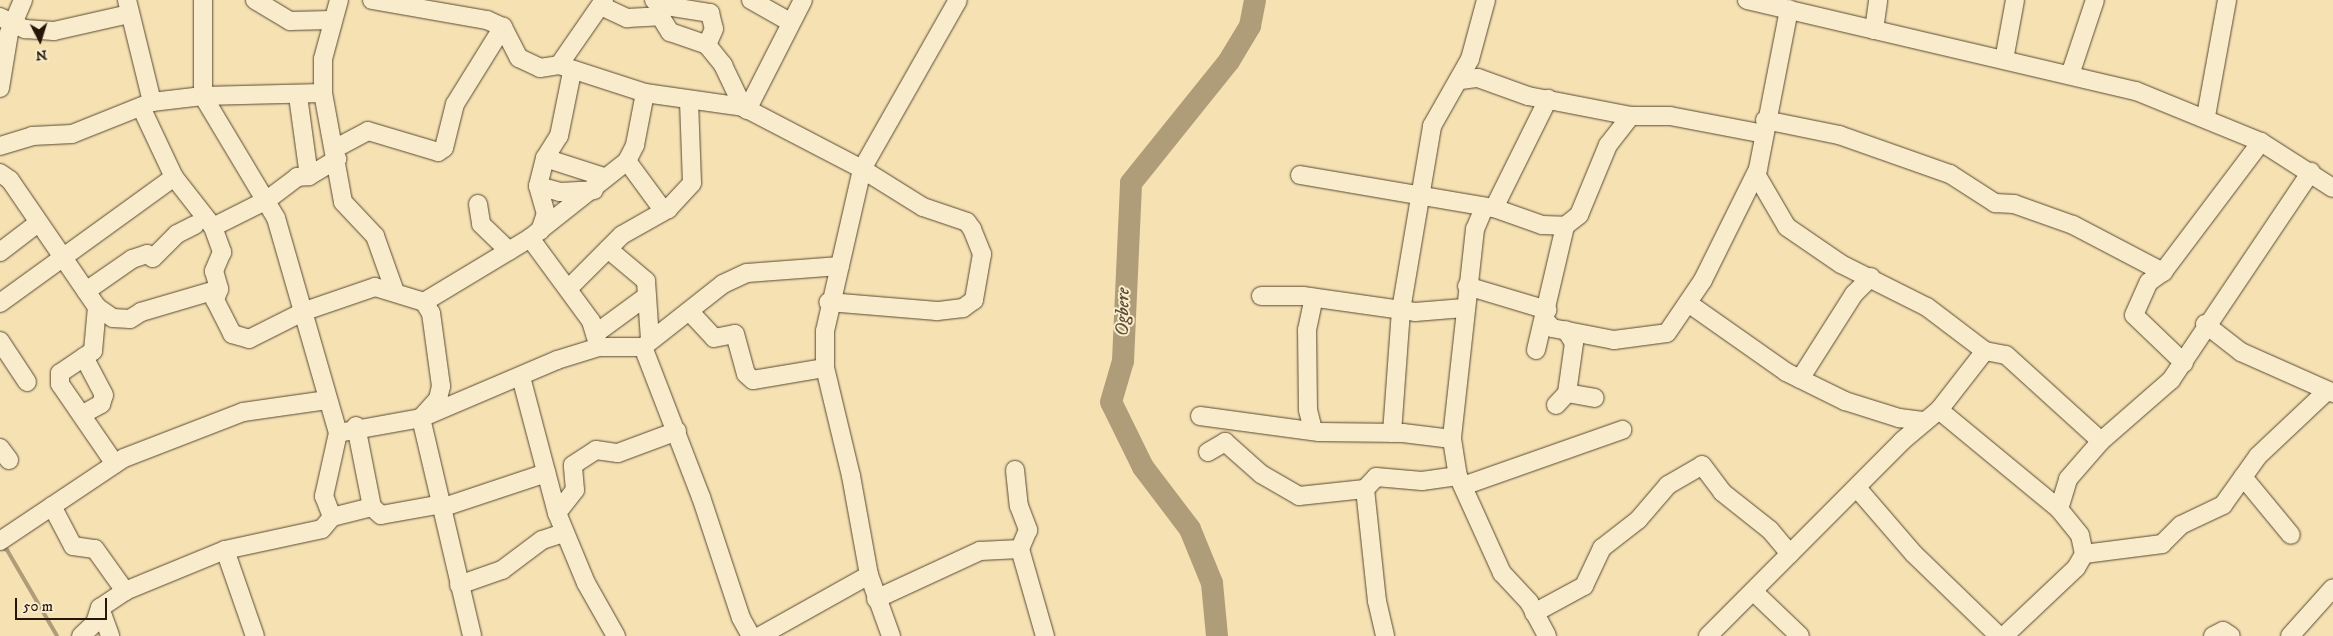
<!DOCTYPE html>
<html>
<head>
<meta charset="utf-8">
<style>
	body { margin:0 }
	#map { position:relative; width:2333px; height:636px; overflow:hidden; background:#f5e1b2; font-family:"IM FELL DW Pica",serif }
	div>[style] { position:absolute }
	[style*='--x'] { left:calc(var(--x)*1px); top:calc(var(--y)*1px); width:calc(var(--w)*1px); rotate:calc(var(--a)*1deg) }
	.stream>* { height:4px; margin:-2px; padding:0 2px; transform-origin:2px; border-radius:2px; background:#af9c78 }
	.river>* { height:22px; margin:-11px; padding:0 11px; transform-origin:11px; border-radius:11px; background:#af9c78 }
	.roads { filter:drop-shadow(0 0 1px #5a4932) drop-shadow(0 0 1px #5a4932) }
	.minor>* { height:18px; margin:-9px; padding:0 9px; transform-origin:9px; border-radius:9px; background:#f8eccd }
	span { translate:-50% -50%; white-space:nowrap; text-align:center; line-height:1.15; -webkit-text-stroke:4px #f8eccd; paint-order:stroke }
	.water-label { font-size:19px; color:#5d4c35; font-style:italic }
	.north { position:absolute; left:15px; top:15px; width:50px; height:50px; -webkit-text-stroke:4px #f8eccd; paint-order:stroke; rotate:175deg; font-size:14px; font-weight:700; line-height:20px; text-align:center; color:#261608 }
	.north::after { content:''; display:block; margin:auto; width:18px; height:22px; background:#261608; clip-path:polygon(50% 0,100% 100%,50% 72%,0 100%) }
	.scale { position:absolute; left:15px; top:598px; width:92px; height:22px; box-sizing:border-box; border:2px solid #261608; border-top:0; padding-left:6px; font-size:15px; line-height:18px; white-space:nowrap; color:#261608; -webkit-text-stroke:4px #f8eccd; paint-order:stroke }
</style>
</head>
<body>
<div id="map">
	<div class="stream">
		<i style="--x:0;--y:547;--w:8;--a:23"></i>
		<i style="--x:7;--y:550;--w:99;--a:59.8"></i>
	</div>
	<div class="river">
		<i style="--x:1217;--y:636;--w:53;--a:-95.4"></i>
		<i style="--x:1212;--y:583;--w:58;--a:-112.2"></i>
		<i style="--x:1190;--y:529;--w:78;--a:-127.2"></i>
		<i style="--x:1143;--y:467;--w:72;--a:-116.2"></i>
		<i style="--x:1111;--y:402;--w:43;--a:-73.7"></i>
		<i style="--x:1123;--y:361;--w:178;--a:-87.4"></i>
		<i style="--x:1131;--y:183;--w:156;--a:-51.2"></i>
		<i style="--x:1229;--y:61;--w:41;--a:-59"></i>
		<i style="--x:1250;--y:26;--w:26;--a:-79"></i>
	</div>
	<div class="roads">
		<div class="minor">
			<i style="--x:127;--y:0;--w:105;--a:76.2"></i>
			<i style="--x:203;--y:0;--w:96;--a:90"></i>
			<i style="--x:203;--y:96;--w:142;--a:59.1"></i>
			<i style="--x:276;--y:218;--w:224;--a:73.9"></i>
			<i style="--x:338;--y:433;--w:65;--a:102.5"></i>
			<i style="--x:324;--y:496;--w:22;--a:69"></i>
			<i style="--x:255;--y:0;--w:41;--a:31"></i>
			<i style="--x:290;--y:21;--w:41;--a:-1.4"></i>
			<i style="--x:339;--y:0;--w:61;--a:105.2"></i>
			<i style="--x:323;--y:59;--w:34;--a:90"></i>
			<i style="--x:323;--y:93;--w:111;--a:79.6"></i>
			<i style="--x:343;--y:202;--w:47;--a:46.7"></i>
			<i style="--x:375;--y:236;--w:56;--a:70.3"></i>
			<i style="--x:372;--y:0;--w:117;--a:9.9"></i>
			<i style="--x:487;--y:20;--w:17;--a:24"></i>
			<i style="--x:503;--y:27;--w:35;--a:63"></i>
			<i style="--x:519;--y:58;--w:23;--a:25"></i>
			<i style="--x:540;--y:68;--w:19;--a:-9"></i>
			<i style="--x:559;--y:65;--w:90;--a:18"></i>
			<i style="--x:645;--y:93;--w:99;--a:8.1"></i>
			<i style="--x:743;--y:107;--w:134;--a:27.5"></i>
			<i style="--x:862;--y:169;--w:72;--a:31.9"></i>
			<i style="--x:923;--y:207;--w:46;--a:18.8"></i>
			<i style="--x:967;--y:222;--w:9;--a:54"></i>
			<i style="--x:972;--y:229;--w:27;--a:68"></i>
			<i style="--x:982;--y:254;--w:47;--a:99.9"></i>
			<i style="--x:974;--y:300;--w:14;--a:144"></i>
			<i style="--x:963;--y:308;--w:26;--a:173"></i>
			<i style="--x:937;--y:311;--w:109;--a:-175.3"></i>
			<i style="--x:654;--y:0;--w:8;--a:40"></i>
			<i style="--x:660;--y:5;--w:51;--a:9.1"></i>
			<i style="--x:710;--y:13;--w:16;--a:76"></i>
			<i style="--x:714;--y:29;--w:17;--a:114"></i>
			<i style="--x:751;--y:0;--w:45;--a:29.4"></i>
			<i style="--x:1747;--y:0;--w:400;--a:13.2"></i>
			<i style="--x:2136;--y:91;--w:135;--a:22.2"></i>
			<i style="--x:2261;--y:142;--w:85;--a:32.6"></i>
			<i style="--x:601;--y:6;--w:29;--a:25"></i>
			<i style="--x:627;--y:18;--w:33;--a:-3"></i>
			<i style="--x:660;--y:16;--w:19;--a:58"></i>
			<i style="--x:670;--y:32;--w:39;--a:19"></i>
			<i style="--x:707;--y:45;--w:26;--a:51"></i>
			<i style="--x:723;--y:65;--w:47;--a:64.5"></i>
			<i style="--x:0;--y:17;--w:28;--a:26"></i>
			<i style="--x:25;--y:29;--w:29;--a:4"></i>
			<i style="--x:54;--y:31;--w:77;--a:-12.8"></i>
			<i style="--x:1874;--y:30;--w:30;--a:-82"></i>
			<i style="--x:2004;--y:60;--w:61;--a:-79.6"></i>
			<i style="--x:559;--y:65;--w:79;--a:-55.3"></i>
			<i style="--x:2070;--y:75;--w:79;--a:-71.6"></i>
			<i style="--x:1461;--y:80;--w:17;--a:-7"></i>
			<i style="--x:1478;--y:78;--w:53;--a:19.8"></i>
			<i style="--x:1528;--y:96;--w:105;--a:11"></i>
			<i style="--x:1631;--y:116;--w:39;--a:0"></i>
			<i style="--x:1670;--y:116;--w:96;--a:10.8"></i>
			<i style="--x:0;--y:88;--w:56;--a:-80.7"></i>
			<i style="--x:9;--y:33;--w:36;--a:-67"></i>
			<i style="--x:298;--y:96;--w:81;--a:82.2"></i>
			<i style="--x:141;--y:107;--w:77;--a:64.8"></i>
			<i style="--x:174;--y:177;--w:63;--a:52"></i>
			<i style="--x:213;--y:227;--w:27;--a:70"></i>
			<i style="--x:222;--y:252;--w:21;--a:113"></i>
			<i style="--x:214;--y:271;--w:19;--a:74"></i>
			<i style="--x:219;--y:289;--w:12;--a:110"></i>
			<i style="--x:215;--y:300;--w:38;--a:63"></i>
			<i style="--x:232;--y:334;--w:18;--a:16"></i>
			<i style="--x:249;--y:339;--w:63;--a:-26.6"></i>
			<i style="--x:305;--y:311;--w:74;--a:-18.9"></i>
			<i style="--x:375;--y:287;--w:51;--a:17"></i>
			<i style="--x:424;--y:302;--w:13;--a:58"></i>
			<i style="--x:431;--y:313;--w:74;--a:82.2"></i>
			<i style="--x:441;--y:386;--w:13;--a:103"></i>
			<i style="--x:438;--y:399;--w:25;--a:132"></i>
			<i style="--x:421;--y:418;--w:224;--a:76.8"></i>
			<i style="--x:747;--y:110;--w:123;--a:-63"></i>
			<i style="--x:2206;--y:116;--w:118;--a:-79.7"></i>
			<i style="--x:1765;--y:120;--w:76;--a:11.5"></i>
			<i style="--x:1839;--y:135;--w:118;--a:19.4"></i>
			<i style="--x:1950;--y:174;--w:54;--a:32.8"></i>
			<i style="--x:1995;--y:203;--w:19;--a:3"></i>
			<i style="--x:2014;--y:204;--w:63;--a:19.6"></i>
			<i style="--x:2073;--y:225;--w:102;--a:27.6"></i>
			<i style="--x:0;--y:146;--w:34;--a:-17"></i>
			<i style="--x:32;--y:136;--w:40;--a:-2.9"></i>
			<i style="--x:72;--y:134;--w:86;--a:-21.8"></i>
			<i style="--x:152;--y:102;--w:51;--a:-6.7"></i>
			<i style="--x:203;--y:96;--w:120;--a:-1.4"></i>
			<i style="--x:336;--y:148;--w:36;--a:-28"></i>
			<i style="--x:368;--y:131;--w:73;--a:16.7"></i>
			<i style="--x:438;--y:152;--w:7;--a:-34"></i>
			<i style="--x:444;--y:148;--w:45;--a:-76"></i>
			<i style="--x:455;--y:104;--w:91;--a:-58.1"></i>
			<i style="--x:545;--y:158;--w:62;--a:17.9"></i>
			<i style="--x:627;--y:161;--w:56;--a:53.7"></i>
			<i style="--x:660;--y:206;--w:9;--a:21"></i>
			<i style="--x:0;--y:173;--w:12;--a:35"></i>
			<i style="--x:10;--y:180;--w:154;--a:55.6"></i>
			<i style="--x:97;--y:307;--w:44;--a:95.2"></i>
			<i style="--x:93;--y:351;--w:40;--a:146"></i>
			<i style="--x:60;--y:373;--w:11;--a:90"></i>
			<i style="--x:60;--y:384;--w:97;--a:55.5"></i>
			<i style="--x:1756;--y:174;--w:61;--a:59.7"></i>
			<i style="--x:1787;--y:227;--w:65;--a:34.4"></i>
			<i style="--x:1841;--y:264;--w:96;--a:26.6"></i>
			<i style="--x:1927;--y:307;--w:73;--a:37.2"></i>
			<i style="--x:1985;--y:351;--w:21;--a:11"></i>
			<i style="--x:2006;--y:355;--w:128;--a:42.2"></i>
			<i style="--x:1300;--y:175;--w:197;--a:9.7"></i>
			<i style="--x:1494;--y:208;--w:51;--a:19.5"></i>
			<i style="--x:1542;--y:225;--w:23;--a:2"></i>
			<i style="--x:1565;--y:226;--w:18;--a:-38"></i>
			<i style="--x:1579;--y:215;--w:76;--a:-67.5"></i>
			<i style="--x:1608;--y:145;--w:37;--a:-52"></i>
			<i style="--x:538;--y:186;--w:23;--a:15"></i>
			<i style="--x:560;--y:192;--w:34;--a:-3"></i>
			<i style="--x:478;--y:204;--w:20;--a:81"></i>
			<i style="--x:481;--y:224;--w:39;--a:44"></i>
			<i style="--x:1484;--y:208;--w:23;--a:113"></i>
			<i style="--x:1475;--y:229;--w:211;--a:96.3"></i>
			<i style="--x:1452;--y:439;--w:37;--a:81"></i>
			<i style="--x:1458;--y:476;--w:107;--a:65.6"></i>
			<i style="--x:1502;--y:573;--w:40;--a:47"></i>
			<i style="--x:1529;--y:602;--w:38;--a:62"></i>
			<i style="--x:1494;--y:208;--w:122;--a:-63.6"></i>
			<i style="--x:213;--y:227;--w:60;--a:-26.6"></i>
			<i style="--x:267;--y:200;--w:38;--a:-37"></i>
			<i style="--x:297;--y:177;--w:12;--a:-5"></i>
			<i style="--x:309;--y:176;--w:33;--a:-31"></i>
			<i style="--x:540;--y:231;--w:18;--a:-71"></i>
			<i style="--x:546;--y:214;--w:29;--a:-106"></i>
			<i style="--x:538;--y:186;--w:29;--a:-76"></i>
			<i style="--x:545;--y:158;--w:26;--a:-58"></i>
			<i style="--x:559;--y:136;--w:65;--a:-78.5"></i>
			<i style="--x:530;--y:238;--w:103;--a:53.7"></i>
			<i style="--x:591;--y:321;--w:27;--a:73"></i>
			<i style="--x:608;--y:249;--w:50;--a:40.1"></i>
			<i style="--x:646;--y:281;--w:58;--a:86.1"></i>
			<i style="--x:0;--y:252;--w:48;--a:-37.3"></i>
			<i style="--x:1467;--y:286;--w:84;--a:16.7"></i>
			<i style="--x:569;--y:288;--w:75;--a:-45"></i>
			<i style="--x:622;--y:235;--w:53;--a:-29.5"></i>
			<i style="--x:668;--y:209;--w:35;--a:-47"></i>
			<i style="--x:692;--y:183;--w:81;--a:-92.1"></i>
			<i style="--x:86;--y:291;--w:56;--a:-34.8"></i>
			<i style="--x:132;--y:259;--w:16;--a:-18"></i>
			<i style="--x:147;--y:254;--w:7;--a:34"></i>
			<i style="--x:153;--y:258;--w:34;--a:-45"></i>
			<i style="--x:177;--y:234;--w:20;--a:-27"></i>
			<i style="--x:1261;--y:296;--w:42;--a:0"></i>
			<i style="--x:1303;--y:296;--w:113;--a:8.1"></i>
			<i style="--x:1415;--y:312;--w:49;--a:-4.7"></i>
			<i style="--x:424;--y:302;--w:124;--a:-31.1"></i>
			<i style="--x:530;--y:238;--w:124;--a:-38.4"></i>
			<i style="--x:627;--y:161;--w:18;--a:-63"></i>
			<i style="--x:635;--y:145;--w:53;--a:-79.1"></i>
			<i style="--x:0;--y:303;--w:215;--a:-35.9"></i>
			<i style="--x:1688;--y:303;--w:120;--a:35.1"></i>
			<i style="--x:1786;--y:372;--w:66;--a:26.2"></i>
			<i style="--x:1845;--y:401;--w:57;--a:17.5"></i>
			<i style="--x:1899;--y:418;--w:26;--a:7"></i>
			<i style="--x:97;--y:307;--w:19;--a:35"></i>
			<i style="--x:113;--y:318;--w:17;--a:3"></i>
			<i style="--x:130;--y:319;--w:13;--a:-32"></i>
			<i style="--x:141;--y:312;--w:81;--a:-16.4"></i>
			<i style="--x:690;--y:312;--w:35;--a:47"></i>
			<i style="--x:714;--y:338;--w:21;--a:-11"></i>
			<i style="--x:735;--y:334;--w:41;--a:74.6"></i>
			<i style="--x:746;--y:374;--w:9;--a:41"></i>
			<i style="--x:753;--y:380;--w:73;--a:-9.5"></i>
			<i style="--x:1546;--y:321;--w:9;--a:49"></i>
			<i style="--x:1552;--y:328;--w:63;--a:11"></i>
			<i style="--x:1614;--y:340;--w:53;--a:-7.5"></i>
			<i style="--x:1667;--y:333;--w:64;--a:-55.8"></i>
			<i style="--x:1703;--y:280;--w:124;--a:-63.6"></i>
			<i style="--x:1758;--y:169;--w:163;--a:-79"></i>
			<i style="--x:2205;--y:324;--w:46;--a:37.9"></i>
			<i style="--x:2241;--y:352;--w:101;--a:24"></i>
			<i style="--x:595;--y:334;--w:61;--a:-36.3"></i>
			<i style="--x:0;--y:341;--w:49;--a:56.6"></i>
			<i style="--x:643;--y:347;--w:161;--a:68.9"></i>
			<i style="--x:701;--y:497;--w:127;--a:71.7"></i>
			<i style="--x:741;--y:618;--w:21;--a:61"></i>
			<i style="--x:1536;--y:350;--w:127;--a:-76.8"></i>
			<i style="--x:2184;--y:363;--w:69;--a:-136.2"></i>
			<i style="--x:2134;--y:315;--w:36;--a:-66"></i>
			<i style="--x:2149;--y:282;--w:17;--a:-36"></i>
			<i style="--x:2163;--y:272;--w:163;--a:-53"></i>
			<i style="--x:521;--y:377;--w:141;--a:75.2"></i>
			<i style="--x:557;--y:513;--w:76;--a:67.5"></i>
			<i style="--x:586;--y:583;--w:61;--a:60.5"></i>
			<i style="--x:1800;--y:379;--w:101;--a:-57.6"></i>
			<i style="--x:1854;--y:294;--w:24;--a:-45"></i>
			<i style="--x:1567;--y:393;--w:28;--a:10"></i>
			<i style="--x:1556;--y:405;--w:16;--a:-47"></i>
			<i style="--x:1567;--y:393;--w:50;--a:-82"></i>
			<i style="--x:1574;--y:343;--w:15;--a:-122"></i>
			<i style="--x:1939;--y:410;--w:156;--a:39.5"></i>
			<i style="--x:83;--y:414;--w:21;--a:-29"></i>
			<i style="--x:101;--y:404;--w:9;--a:-72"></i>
			<i style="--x:104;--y:395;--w:43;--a:-117.8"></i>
			<i style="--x:1200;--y:416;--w:120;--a:7.7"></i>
			<i style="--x:1319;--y:432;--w:84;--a:0.7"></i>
			<i style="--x:1403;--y:433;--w:49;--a:7"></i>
			<i style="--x:356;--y:426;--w:83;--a:78.8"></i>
			<i style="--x:1313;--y:430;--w:21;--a:-104"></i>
			<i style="--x:1308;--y:410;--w:80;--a:-90.7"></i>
			<i style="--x:1307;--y:330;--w:33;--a:-78"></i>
			<i style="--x:338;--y:433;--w:84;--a:-10.2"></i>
			<i style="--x:421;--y:418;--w:148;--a:-23.1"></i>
			<i style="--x:557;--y:360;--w:44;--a:-17.2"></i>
			<i style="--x:599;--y:347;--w:44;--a:0"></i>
			<i style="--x:643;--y:347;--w:102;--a:-38.2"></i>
			<i style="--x:723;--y:284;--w:26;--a:-25"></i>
			<i style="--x:747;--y:273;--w:93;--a:-4.3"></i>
			<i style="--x:1392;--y:433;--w:123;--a:-85.8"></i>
			<i style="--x:1401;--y:310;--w:187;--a:-80.4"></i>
			<i style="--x:1432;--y:126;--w:77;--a:-60.4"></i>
			<i style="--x:1470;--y:59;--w:61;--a:-74.8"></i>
			<i style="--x:0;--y:448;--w:15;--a:53"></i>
			<i style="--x:1208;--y:452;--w:20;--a:-30"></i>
			<i style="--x:1225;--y:442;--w:48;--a:41.6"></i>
			<i style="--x:1261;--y:474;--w:44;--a:30.1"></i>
			<i style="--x:1299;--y:496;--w:66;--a:-6.1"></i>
			<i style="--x:1365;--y:489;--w:16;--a:-47"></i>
			<i style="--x:1376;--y:477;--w:46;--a:5"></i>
			<i style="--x:1422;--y:481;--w:36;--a:-8"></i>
			<i style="--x:1015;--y:470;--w:36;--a:84"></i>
			<i style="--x:1019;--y:506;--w:26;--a:69"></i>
			<i style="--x:1028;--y:530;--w:21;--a:113"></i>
			<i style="--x:1020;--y:549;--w:91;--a:74"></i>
			<i style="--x:2243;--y:477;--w:75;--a:50.4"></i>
			<i style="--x:1463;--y:486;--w:169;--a:-19.4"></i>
			<i style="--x:1857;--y:488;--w:87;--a:49.2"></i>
			<i style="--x:1914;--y:554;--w:118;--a:44"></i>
			<i style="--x:1365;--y:489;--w:113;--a:83.9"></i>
			<i style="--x:1377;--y:601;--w:36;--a:77"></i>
			<i style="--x:52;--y:506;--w:45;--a:62.3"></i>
			<i style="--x:73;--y:546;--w:22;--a:8"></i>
			<i style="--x:95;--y:549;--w:52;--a:54.5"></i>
			<i style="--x:444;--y:507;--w:108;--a:-18.4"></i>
			<i style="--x:557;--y:513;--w:29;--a:-52"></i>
			<i style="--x:575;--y:490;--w:25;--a:-95"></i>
			<i style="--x:573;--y:465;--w:27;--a:-33"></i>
			<i style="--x:596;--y:450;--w:22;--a:8"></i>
			<i style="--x:618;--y:453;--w:63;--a:-20.4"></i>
			<i style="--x:0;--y:541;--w:149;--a:-33.8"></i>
			<i style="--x:124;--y:458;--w:128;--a:-21.1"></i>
			<i style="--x:243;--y:412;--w:85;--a:-8.1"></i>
			<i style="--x:225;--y:550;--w:91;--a:70.8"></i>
			<i style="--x:2084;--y:554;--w:79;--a:-7.3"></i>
			<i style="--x:2162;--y:544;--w:27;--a:-45"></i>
			<i style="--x:2181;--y:525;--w:47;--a:-25.5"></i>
			<i style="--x:2223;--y:505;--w:60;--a:-54.5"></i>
			<i style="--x:2258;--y:456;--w:95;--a:-43.3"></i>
			<i style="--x:459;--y:585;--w:46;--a:-19.2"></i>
			<i style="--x:502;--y:570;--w:50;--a:-36.9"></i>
			<i style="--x:542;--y:540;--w:23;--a:-18"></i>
			<i style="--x:1755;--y:593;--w:62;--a:43.7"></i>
			<i style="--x:876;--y:599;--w:115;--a:-24.8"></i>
			<i style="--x:980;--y:551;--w:40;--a:-2.9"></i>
			<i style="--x:100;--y:608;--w:30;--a:70"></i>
			<i style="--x:1534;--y:613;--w:57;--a:-28.4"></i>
			<i style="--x:1584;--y:586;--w:42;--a:-64.7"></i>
			<i style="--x:1602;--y:548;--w:46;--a:-37.9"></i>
			<i style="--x:1638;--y:520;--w:46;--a:-49.4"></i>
			<i style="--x:1668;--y:485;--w:39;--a:-30"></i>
			<i style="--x:1702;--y:465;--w:34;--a:53"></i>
			<i style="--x:1722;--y:492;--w:61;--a:38.4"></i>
			<i style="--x:1770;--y:530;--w:31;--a:50"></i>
			<i style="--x:81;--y:636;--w:19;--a:-43"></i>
			<i style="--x:95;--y:623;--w:16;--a:-72"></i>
			<i style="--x:100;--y:608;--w:30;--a:-34"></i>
			<i style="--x:125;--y:591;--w:108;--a:-22.3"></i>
			<i style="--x:225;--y:550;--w:99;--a:-12.2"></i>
			<i style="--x:322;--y:529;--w:16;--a:-50"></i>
			<i style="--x:332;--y:517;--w:41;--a:-14"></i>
			<i style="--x:372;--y:507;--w:12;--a:42"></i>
			<i style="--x:381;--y:515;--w:63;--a:-10.1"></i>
			<i style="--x:760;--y:636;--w:125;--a:-29.2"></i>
			<i style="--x:891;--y:636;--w:65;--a:-109.8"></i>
			<i style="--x:869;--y:575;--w:101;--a:-100.3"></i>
			<i style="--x:851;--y:476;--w:111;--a:-103.5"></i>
			<i style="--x:825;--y:368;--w:37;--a:-90"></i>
			<i style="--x:825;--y:331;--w:166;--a:-77.1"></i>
			<i style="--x:862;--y:169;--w:194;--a:-60.4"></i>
			<i style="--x:1708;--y:636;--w:275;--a:-45.1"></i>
			<i style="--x:1902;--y:441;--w:48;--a:-40"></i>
			<i style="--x:1939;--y:410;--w:75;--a:-52.1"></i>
			<i style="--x:2004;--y:636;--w:99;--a:-43.4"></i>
			<i style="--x:2076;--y:568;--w:16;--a:-60"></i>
			<i style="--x:2084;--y:554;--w:19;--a:-102"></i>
			<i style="--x:2080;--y:535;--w:33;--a:-129"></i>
			<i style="--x:2059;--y:509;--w:31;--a:-73"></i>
			<i style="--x:2068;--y:479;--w:50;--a:-49"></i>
			<i style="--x:2101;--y:441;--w:93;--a:-41.1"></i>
			<i style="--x:2171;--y:380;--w:251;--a:-56.1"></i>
			<i style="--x:2213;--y:636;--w:11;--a:-27"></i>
			<i style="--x:2223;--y:631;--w:9;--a:32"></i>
			<i style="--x:2290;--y:636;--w:64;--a:-48.1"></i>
		</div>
	</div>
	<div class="water-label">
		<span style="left:1123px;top:312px;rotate:-89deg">Ogbere</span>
	</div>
	<div class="north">N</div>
	<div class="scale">50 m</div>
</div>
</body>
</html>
